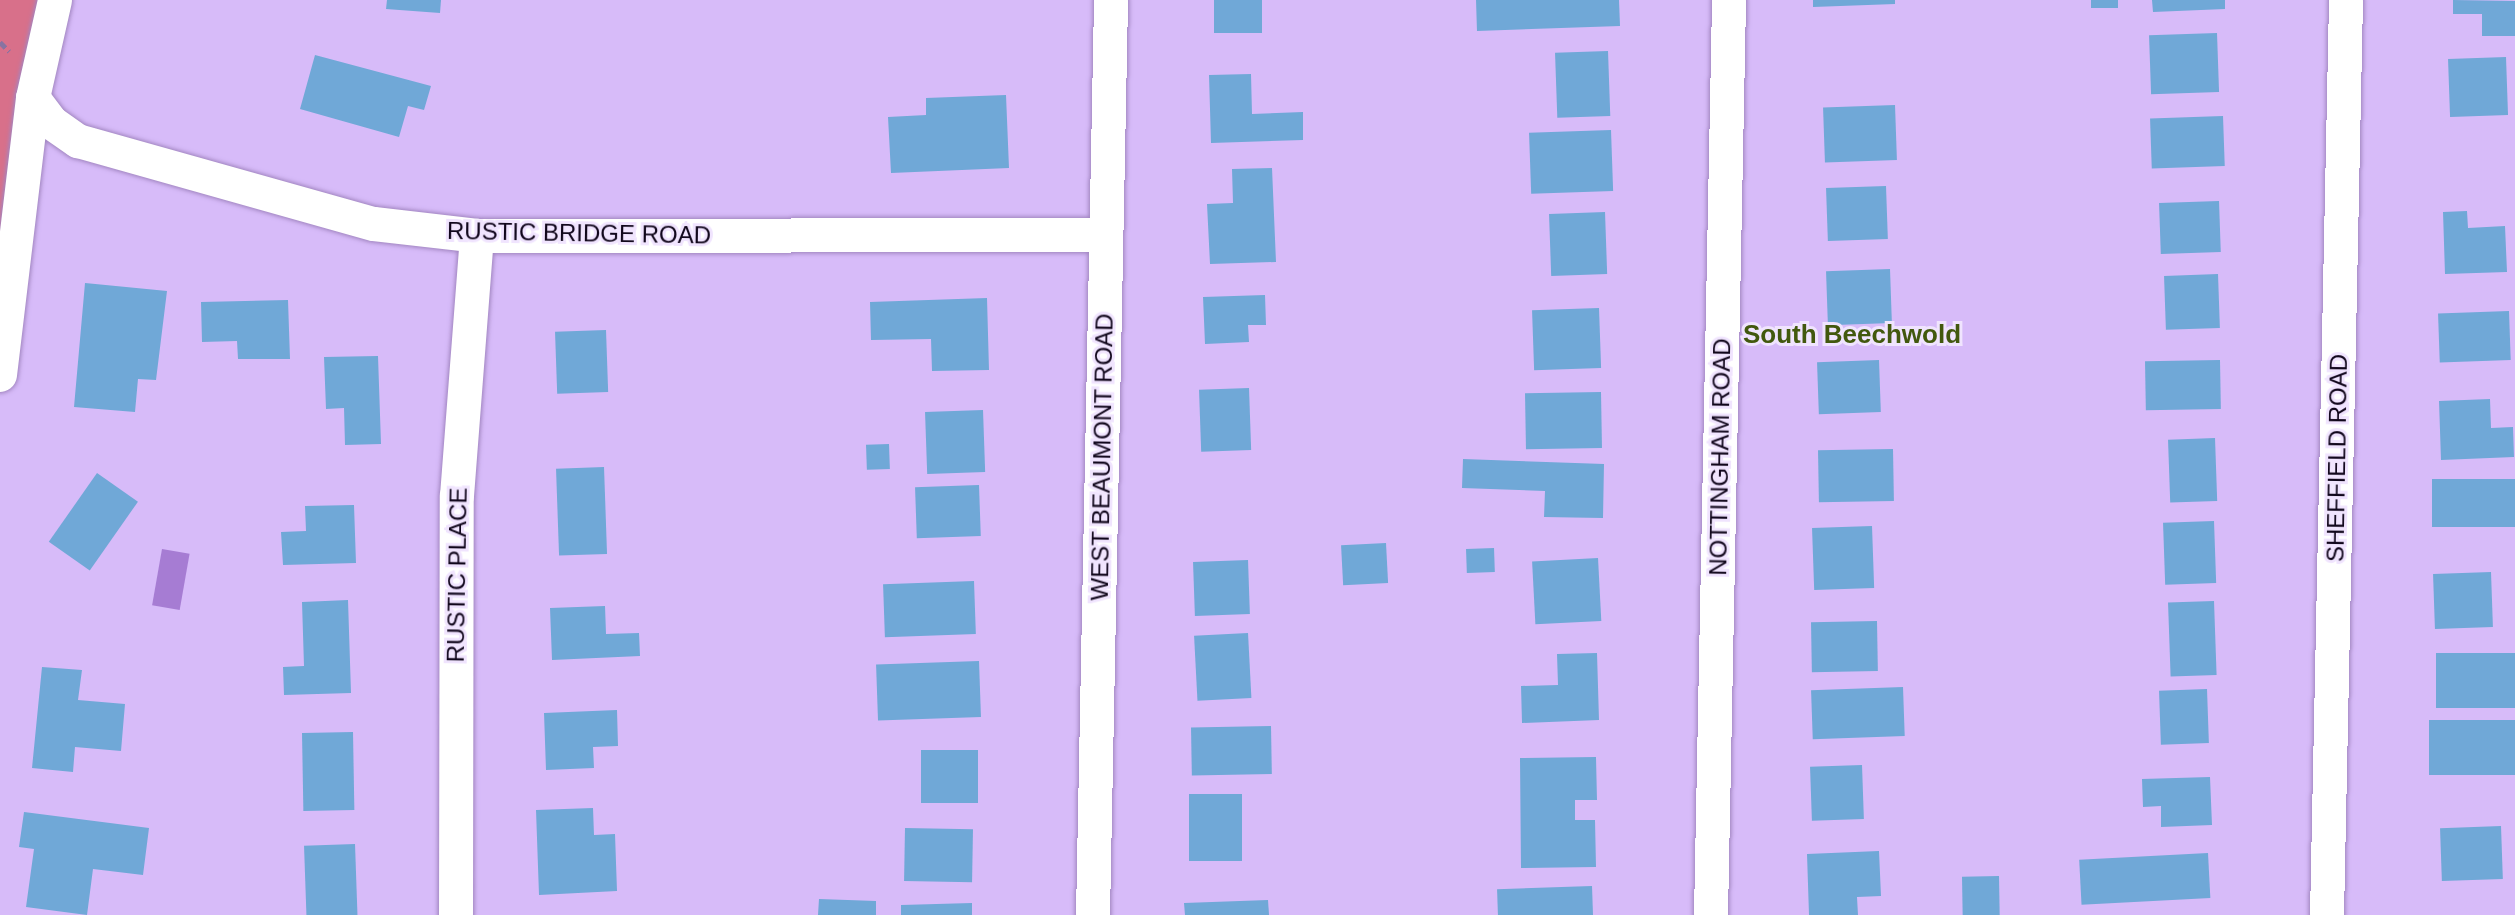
<!DOCTYPE html>
<html>
<head>
<meta charset="utf-8">
<style>
	body { margin:0 }
	#map { position:relative; width:2515px; height:915px; overflow:hidden; background:#d7bbf9; font-family:Arial,sans-serif }
	div>[style] { position:absolute }
	[style*='--x'] { left:calc(var(--x)*1px); top:calc(var(--y)*1px); width:calc(var(--w)*1px); rotate:calc(var(--a)*1deg) }
	.forest>* { inset:0; background:#d8708a }
	.water>* { inset:0; background:#a67cd3; transform-origin:0 0 }
	.building>* { inset:0; background:#70a8d7; transform-origin:0 0 }
	.path>* { height:5px; margin-top:-2.5px; transform-origin:0; background:repeating-linear-gradient(90deg,#8873a1 0 8px,transparent 0 12px) }
	.roads { filter:drop-shadow(0 0 2px #a286c1) drop-shadow(0 0 2px #a286c1) }
	.street>* { height:34px; margin:-17px; padding:0 17px; transform-origin:17px; border-radius:17px; background:#fff }
	span { translate:-50% -50%; white-space:nowrap; text-align:center; line-height:1.15; -webkit-text-stroke:6px #f0e4fe; paint-order:stroke }
	.street-label { font-size:24px; color:#10061b }
	.neighbourhood-label { font-size:26px; color:#42580e; font-weight:700 }
</style>
</head>
<body>
<div id="map">
	<div class="forest">
		<i style="clip-path:polygon(0 0,55px 0,0 375px)"></i>
	</div>
	<div class="water">
		<i style="left:162px;top:549px;width:28px;height:57px;rotate:10deg"></i>
	</div>
	<div class="building">
		<i style="clip-path:polygon(387px 0,441px 0,440px 13px,386px 9px)"></i>
		<i style="left:1214px;top:0;width:48px;height:33px"></i>
		<i style="clip-path:polygon(1476px 0,1619px 0,1620px 26px,1477px 31px)"></i>
		<i style="clip-path:polygon(1813px 0,1895px 0,1895px 4px,1813px 7px)"></i>
		<i style="left:2091px;top:0;width:27px;height:8px"></i>
		<i style="clip-path:polygon(2152px 0,2225px 0,2225px 9px,2153px 12px)"></i>
		<i style="clip-path:polygon(2453px 0,2515px 1px,2515px 36px,2482px 36px,2482px 14px,2453px 14px)"></i>
		<i style="left:2217px;top:33px;width:59px;height:68px;rotate:88deg"></i>
		<i style="left:1608px;top:51px;width:65px;height:53px;rotate:88deg"></i>
		<i style="clip-path:polygon(315px 55px,431px 86px,424px 110px,408px 106px,399px 137px,300px 109px)"></i>
		<i style="left:2506px;top:57px;width:58px;height:58px;rotate:88deg"></i>
		<i style="clip-path:polygon(1251px 74px,1252px 114px,1303px 112px,1303px 140px,1211px 143px,1209px 75px)"></i>
		<i style="clip-path:polygon(1006px 95px,1009px 168px,891px 173px,888px 117px,926px 115px,926px 98px)"></i>
		<i style="left:1895px;top:105px;width:55px;height:72px;rotate:88deg"></i>
		<i style="left:2223px;top:116px;width:50px;height:73px;rotate:88deg"></i>
		<i style="left:1611px;top:130px;width:61px;height:82px;rotate:88deg"></i>
		<i style="clip-path:polygon(1272px 168px,1276px 262px,1210px 264px,1207px 204px,1233px 203px,1232px 169px)"></i>
		<i style="left:1886px;top:186px;width:53px;height:60px;rotate:88deg"></i>
		<i style="left:2219px;top:201px;width:51px;height:60px;rotate:88deg"></i>
		<i style="clip-path:polygon(2467px 211px,2468px 228px,2505px 226px,2507px 272px,2445px 274px,2443px 212px)"></i>
		<i style="left:1605px;top:212px;width:62px;height:56px;rotate:88deg"></i>
		<i style="left:1890px;top:269px;width:54px;height:64px;rotate:88deg"></i>
		<i style="left:2218px;top:274px;width:54px;height:54px;rotate:88deg"></i>
		<i style="clip-path:polygon(85px 283px,167px 291px,156px 380px,138px 379px,135px 412px,74px 407px)"></i>
		<i style="clip-path:polygon(1265px 295px,1266px 325px,1248px 325px,1249px 342px,1205px 344px,1203px 297px)"></i>
		<i style="clip-path:polygon(987px 298px,989px 370px,932px 371px,931px 339px,871px 340px,870px 302px)"></i>
		<i style="clip-path:polygon(288px 300px,290px 359px,238px 359px,237px 341px,202px 342px,201px 302px)"></i>
		<i style="left:1599px;top:308px;width:60px;height:67px;rotate:88deg"></i>
		<i style="left:2509px;top:311px;width:49px;height:71px;rotate:88deg"></i>
		<i style="left:606px;top:330px;width:62px;height:51px;rotate:88deg"></i>
		<i style="clip-path:polygon(378px 356px,381px 444px,345px 445px,344px 408px,326px 409px,324px 357px)"></i>
		<i style="left:1879px;top:360px;width:52px;height:62px;rotate:88deg"></i>
		<i style="left:2220px;top:360px;width:49px;height:75px;rotate:89deg"></i>
		<i style="left:1249px;top:388px;width:62px;height:50px;rotate:88deg"></i>
		<i style="left:1601px;top:392px;width:56px;height:76px;rotate:89deg"></i>
		<i style="clip-path:polygon(2490px 399px,2491px 428px,2513px 427px,2514px 457px,2441px 460px,2439px 401px)"></i>
		<i style="left:983px;top:410px;width:62px;height:58px;rotate:88deg"></i>
		<i style="left:2215px;top:438px;width:63px;height:47px;rotate:88deg"></i>
		<i style="left:889px;top:444px;width:25px;height:23px;rotate:88deg"></i>
		<i style="left:1893px;top:449px;width:52px;height:75px;rotate:89deg"></i>
		<i style="clip-path:polygon(1463px 459px,1604px 464px,1603px 518px,1544px 517px,1545px 491px,1462px 488px)"></i>
		<i style="left:604px;top:467px;width:87px;height:48px;rotate:88deg"></i>
		<i style="left:97px;top:473px;width:50px;height:84px;rotate:35deg"></i>
		<i style="left:2515px;top:479px;width:48px;height:83px;rotate:90deg"></i>
		<i style="left:979px;top:485px;width:51px;height:64px;rotate:88deg"></i>
		<i style="clip-path:polygon(354px 505px,356px 563px,283px 565px,281px 532px,306px 531px,305px 506px)"></i>
		<i style="left:2214px;top:521px;width:62px;height:51px;rotate:88deg"></i>
		<i style="left:1872px;top:526px;width:62px;height:60px;rotate:88deg"></i>
		<i style="left:1386px;top:543px;width:40px;height:45px;rotate:87deg"></i>
		<i style="left:1494px;top:548px;width:24px;height:28px;rotate:88deg"></i>
		<i style="left:1598px;top:558px;width:63px;height:66px;rotate:87deg"></i>
		<i style="left:1248px;top:560px;width:54px;height:55px;rotate:88deg"></i>
		<i style="left:2491px;top:572px;width:55px;height:58px;rotate:88deg"></i>
		<i style="left:974px;top:581px;width:53px;height:91px;rotate:88deg"></i>
		<i style="clip-path:polygon(348px 600px,351px 693px,284px 695px,283px 667px,304px 666px,302px 602px)"></i>
		<i style="left:2214px;top:601px;width:74px;height:46px;rotate:88deg"></i>
		<i style="clip-path:polygon(605px 606px,606px 634px,639px 633px,640px 656px,552px 660px,550px 608px)"></i>
		<i style="left:1877px;top:621px;width:50px;height:66px;rotate:89deg"></i>
		<i style="left:1248px;top:633px;width:65px;height:54px;rotate:87deg"></i>
		<i style="clip-path:polygon(1597px 653px,1599px 720px,1522px 723px,1521px 686px,1558px 685px,1557px 654px)"></i>
		<i style="left:2515px;top:653px;width:55px;height:79px;rotate:90deg"></i>
		<i style="left:979px;top:661px;width:56px;height:103px;rotate:88deg"></i>
		<i style="clip-path:polygon(42px 667px,82px 670px,78px 700px,125px 704px,121px 751px,75px 747px,73px 772px,32px 768px)"></i>
		<i style="left:1903px;top:687px;width:49px;height:92px;rotate:88deg"></i>
		<i style="left:2207px;top:689px;width:54px;height:48px;rotate:88deg"></i>
		<i style="clip-path:polygon(617px 710px,618px 746px,593px 747px,594px 768px,546px 770px,544px 713px)"></i>
		<i style="left:2515px;top:720px;width:55px;height:86px;rotate:90deg"></i>
		<i style="left:1271px;top:726px;width:48px;height:80px;rotate:89deg"></i>
		<i style="left:353px;top:732px;width:78px;height:51px;rotate:89deg"></i>
		<i style="left:921px;top:750px;width:57px;height:53px"></i>
		<i style="clip-path:polygon(1596px 757px,1597px 800px,1575px 800px,1575px 820px,1595px 820px,1596px 867px,1521px 868px,1520px 758px)"></i>
		<i style="left:1862px;top:765px;width:54px;height:52px;rotate:88deg"></i>
		<i style="clip-path:polygon(2210px 777px,2212px 825px,2161px 827px,2161px 806px,2143px 807px,2142px 779px)"></i>
		<i style="left:1189px;top:794px;width:53px;height:67px"></i>
		<i style="clip-path:polygon(593px 808px,594px 835px,615px 834px,617px 891px,539px 895px,536px 810px)"></i>
		<i style="clip-path:polygon(24px 812px,149px 828px,143px 875px,93px 869px,87px 915px,26px 907px,34px 849px,19px 847px)"></i>
		<i style="left:2501px;top:826px;width:53px;height:61px;rotate:88deg"></i>
		<i style="left:905px;top:828px;width:68px;height:53px;rotate:1deg"></i>
		<i style="left:355px;top:844px;width:71px;height:51px;rotate:88deg"></i>
		<i style="clip-path:polygon(1879px 851px,1881px 896px,1857px 897px,1858px 915px,1809px 915px,1807px 854px)"></i>
		<i style="left:2208px;top:853px;width:45px;height:129px;rotate:87deg"></i>
		<i style="left:1999px;top:876px;width:39px;height:37px;rotate:89deg"></i>
		<i style="left:1592px;top:886px;width:29px;height:95px;rotate:88deg"></i>
		<i style="clip-path:polygon(819px 899px,876px 901px,876px 915px,818px 915px)"></i>
		<i style="clip-path:polygon(1268px 900px,1269px 915px,1185px 915px,1184px 903px)"></i>
		<i style="clip-path:polygon(972px 903px,972px 915px,901px 915px,901px 905px)"></i>
	</div>
	<div class="path">
		<i style="--x:0;--y:42;--w:13;--a:45"></i>
	</div>
	<div class="roads">
		<div class="street">
			<i style="--x:33;--y:98;--w:31;--a:53"></i>
			<i style="--x:52;--y:123;--w:32;--a:35"></i>
			<i style="--x:78;--y:141;--w:307;--a:15.7"></i>
			<i style="--x:374;--y:224;--w:104;--a:6.6"></i>
			<i style="--x:477;--y:236;--w:629;--a:-0.09"></i>
			<i style="--x:0;--y:375;--w:279;--a:-83.2"></i>
			<i style="--x:33;--y:98;--w:100;--a:-77.3"></i>
			<i style="--x:456;--y:915;--w:419;--a:-89.9"></i>
			<i style="--x:457;--y:496;--w:261;--a:-85.6"></i>
			<i style="--x:1093;--y:915;--w:915;--a:-88.87"></i>
			<i style="--x:1711;--y:915;--w:915;--a:-88.87"></i>
			<i style="--x:2327;--y:915;--w:915;--a:-88.81"></i>
		</div>
	</div>
	<div class="street-label">
		<span style="left:579px;top:233px;rotate:1deg">RUSTIC BRIDGE ROAD</span>
		<span style="left:1102px;top:457px;rotate:-89deg">WEST BEAUMONT ROAD</span>
		<span style="left:1720px;top:457px;rotate:-89deg">NOTTINGHAM ROAD</span>
		<span style="left:2337px;top:458px;rotate:-89deg">SHEFFIELD ROAD</span>
		<span style="left:457px;top:575px;rotate:-89deg">RUSTIC PLACE</span>
	</div>
	<div class="neighbourhood-label">
		<span style="left:1852px;top:335px">South Beechwold</span>
	</div>
</div>
</body>
</html>
